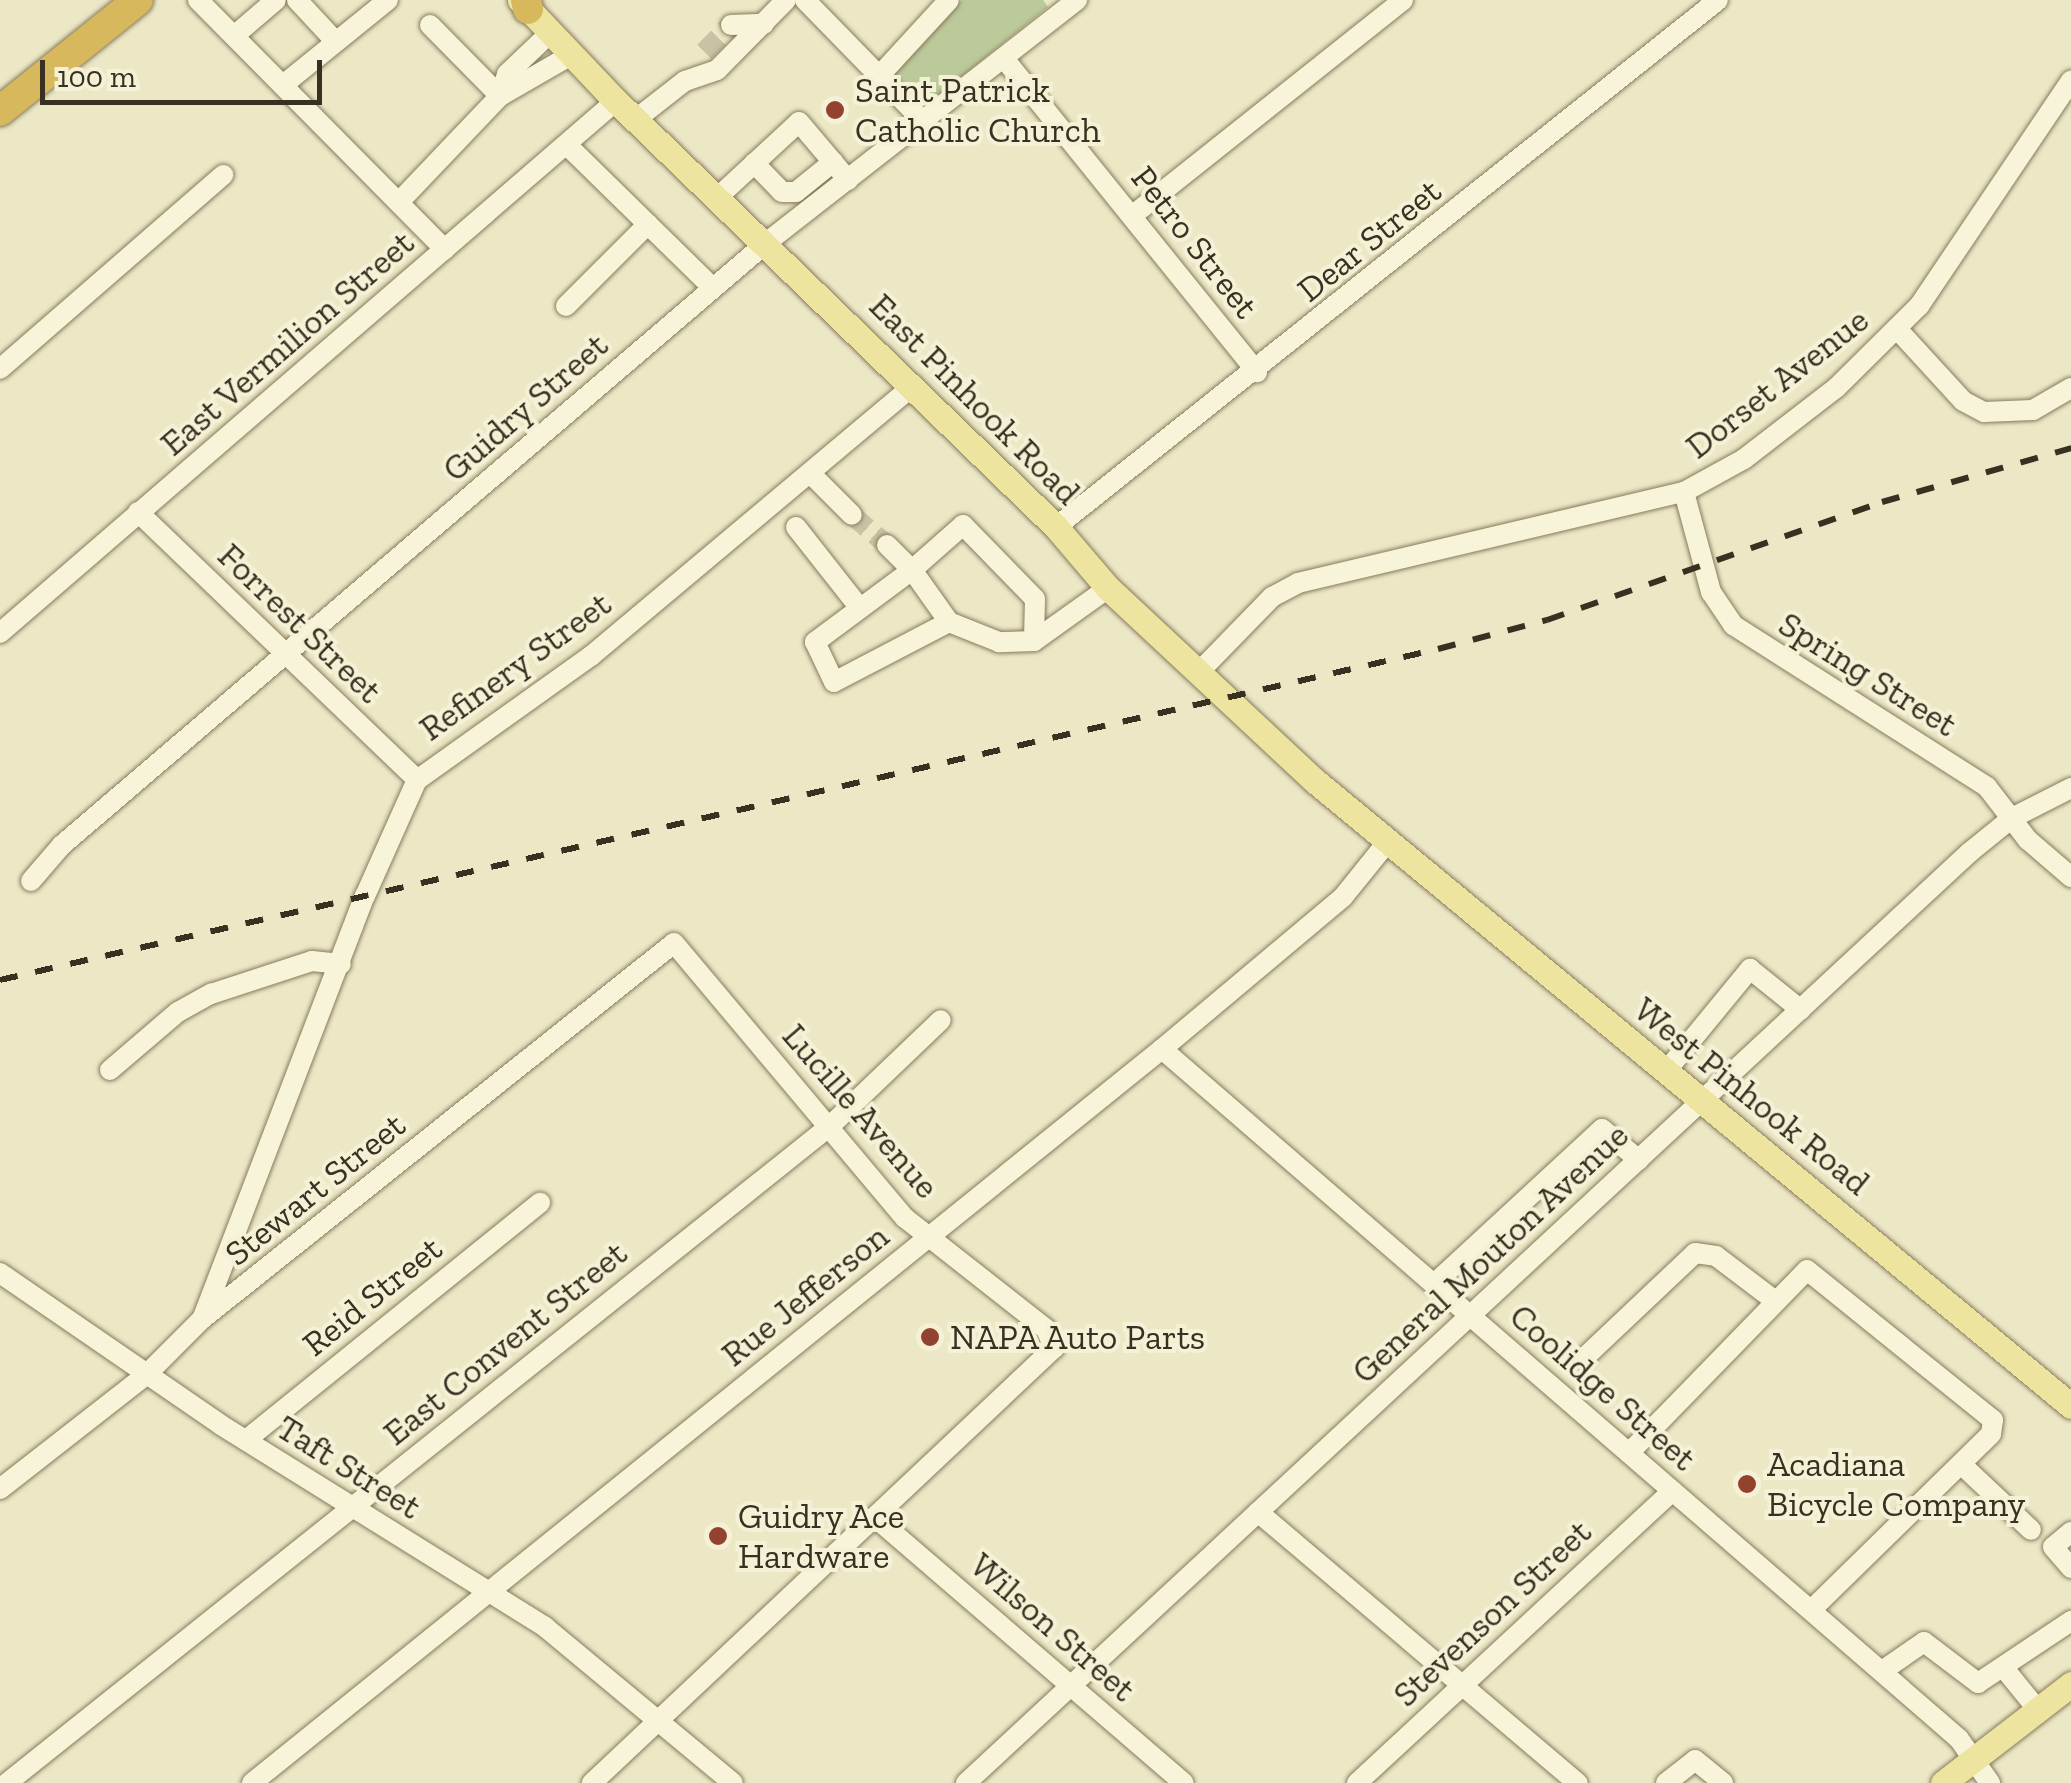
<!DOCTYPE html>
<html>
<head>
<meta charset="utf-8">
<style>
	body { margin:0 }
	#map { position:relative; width:2071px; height:1783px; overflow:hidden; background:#ece8c6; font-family:"Zilla Slab",serif }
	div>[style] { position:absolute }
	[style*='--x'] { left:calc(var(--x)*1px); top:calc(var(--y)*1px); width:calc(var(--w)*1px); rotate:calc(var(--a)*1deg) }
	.green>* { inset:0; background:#bcca9b }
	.minor-tunnel>* { height:20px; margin-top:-10px; transform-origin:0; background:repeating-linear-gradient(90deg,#c8c3a5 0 20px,transparent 0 30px) }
	.roads { filter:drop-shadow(0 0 2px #877b5d) drop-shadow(0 0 2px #877b5d) }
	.minor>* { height:20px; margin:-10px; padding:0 10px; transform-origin:10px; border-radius:10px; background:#f7f4d9 }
	.major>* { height:25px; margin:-12.5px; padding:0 12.5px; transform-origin:12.5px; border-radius:12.5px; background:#ede4a0 }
	.highway>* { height:30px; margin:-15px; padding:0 15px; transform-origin:15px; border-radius:15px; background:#d7b85c }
	.rail>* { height:6px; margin-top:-3px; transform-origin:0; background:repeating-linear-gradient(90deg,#383020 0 18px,transparent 0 36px) }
	.dots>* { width:28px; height:28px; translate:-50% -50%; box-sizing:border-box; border:5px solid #f4f1d6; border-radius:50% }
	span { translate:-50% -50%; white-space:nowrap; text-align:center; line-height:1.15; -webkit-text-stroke:8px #f4f1d6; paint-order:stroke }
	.poi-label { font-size:35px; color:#383020 }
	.left { translate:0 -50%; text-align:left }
	.street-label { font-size:35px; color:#383020 }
	.scale { position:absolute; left:40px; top:60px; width:282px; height:45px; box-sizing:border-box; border:5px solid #383020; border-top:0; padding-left:12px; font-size:30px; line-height:35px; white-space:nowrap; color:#383020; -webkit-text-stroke:8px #f4f1d6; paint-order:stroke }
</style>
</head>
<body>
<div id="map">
	<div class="green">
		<i style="clip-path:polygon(962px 0,1043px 0,1048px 7px,922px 108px,891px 74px)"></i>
	</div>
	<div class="minor-tunnel">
		<i style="--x:704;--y:52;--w:38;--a:-45"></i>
		<i style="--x:852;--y:515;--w:46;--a:40.6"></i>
	</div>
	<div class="roads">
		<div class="minor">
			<i style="--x:198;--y:0;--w:351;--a:45.3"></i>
			<i style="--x:297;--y:0;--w:57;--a:47.1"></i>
			<i style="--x:805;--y:0;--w:170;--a:45.7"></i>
			<i style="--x:430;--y:25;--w:100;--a:45.4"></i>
			<i style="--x:731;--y:25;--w:33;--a:-2"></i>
			<i style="--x:234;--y:36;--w:55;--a:-40.6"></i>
			<i style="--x:1006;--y:61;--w:400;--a:51.1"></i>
			<i style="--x:881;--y:74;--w:100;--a:-47.4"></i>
			<i style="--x:283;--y:85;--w:135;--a:-39"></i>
			<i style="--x:500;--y:96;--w:23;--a:-72"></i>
			<i style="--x:507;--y:74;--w:59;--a:-43.6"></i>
			<i style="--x:635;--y:120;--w:63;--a:-38"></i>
			<i style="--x:685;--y:81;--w:34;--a:-19"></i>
			<i style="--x:717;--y:70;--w:98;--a:-45.4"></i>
			<i style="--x:568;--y:146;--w:203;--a:44.4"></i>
			<i style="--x:754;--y:163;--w:40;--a:46"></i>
			<i style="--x:782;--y:192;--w:14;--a:0"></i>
			<i style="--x:796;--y:192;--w:48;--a:-39"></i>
			<i style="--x:718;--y:197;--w:110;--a:-42.8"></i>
			<i style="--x:799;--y:122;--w:76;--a:49.8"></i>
			<i style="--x:399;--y:202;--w:146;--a:-46.4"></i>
			<i style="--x:500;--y:96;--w:82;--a:-30"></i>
			<i style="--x:1133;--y:215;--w:345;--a:-38.5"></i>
			<i style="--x:566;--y:306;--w:116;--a:-45"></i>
			<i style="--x:1898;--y:330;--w:96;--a:47.5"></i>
			<i style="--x:1963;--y:401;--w:24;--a:28"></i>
			<i style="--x:1984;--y:412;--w:49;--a:-2.3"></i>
			<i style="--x:2033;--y:410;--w:44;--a:-30.1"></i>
			<i style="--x:0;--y:369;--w:296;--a:-41"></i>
			<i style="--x:810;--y:473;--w:59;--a:45"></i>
			<i style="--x:1684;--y:492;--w:104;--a:74.9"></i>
			<i style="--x:1711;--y:592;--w:40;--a:56"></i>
			<i style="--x:1733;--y:625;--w:301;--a:32.5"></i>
			<i style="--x:1987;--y:787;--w:67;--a:52.3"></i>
			<i style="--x:2028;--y:840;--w:57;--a:40.7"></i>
			<i style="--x:138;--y:512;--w:387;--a:43.8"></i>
			<i style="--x:796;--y:527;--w:102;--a:51.8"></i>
			<i style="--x:1056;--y:527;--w:846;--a:-38.52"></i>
			<i style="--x:887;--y:545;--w:35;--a:45"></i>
			<i style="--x:912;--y:570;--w:68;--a:-41.4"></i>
			<i style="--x:963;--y:525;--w:103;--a:45.8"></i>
			<i style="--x:1035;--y:599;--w:42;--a:91.4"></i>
			<i style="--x:1034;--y:641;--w:35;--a:178"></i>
			<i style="--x:999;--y:642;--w:54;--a:-158.2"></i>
			<i style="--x:949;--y:622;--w:64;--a:-125.4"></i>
			<i style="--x:912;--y:570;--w:121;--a:143.4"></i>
			<i style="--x:815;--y:642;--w:44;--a:64.6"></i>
			<i style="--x:834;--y:682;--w:130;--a:-27.6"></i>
			<i style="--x:0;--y:633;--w:814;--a:-40.82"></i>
			<i style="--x:1034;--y:641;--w:91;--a:-35.6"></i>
			<i style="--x:1199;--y:672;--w:105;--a:-45.8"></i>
			<i style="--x:1272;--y:597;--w:30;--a:-28"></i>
			<i style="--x:1298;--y:583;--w:397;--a:-13.3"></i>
			<i style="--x:1684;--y:492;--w:68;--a:-28.8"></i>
			<i style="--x:1744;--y:459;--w:116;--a:-37.7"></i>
			<i style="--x:1836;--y:388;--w:117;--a:-44.7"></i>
			<i style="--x:1919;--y:306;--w:272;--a:-56"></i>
			<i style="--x:31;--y:881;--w:48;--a:-49.3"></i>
			<i style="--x:62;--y:845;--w:926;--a:-40.53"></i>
			<i style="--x:766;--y:243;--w:395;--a:-38"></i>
			<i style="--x:1162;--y:1049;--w:1054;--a:40.88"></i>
			<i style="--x:1959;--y:1739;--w:54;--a:54.8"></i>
			<i style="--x:110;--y:1070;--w:89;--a:-40.5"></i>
			<i style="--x:178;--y:1012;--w:38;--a:-29"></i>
			<i style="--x:211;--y:994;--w:106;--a:-18.1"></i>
			<i style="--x:312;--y:961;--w:29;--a:6"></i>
			<i style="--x:1667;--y:1070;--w:131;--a:-50.6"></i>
			<i style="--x:1750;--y:969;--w:65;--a:38.8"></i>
			<i style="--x:0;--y:1273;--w:268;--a:34.5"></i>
			<i style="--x:221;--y:1425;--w:382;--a:31.9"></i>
			<i style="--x:545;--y:1627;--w:244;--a:39.7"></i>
			<i style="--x:1435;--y:1283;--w:227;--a:-42.7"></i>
			<i style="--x:1602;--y:1129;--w:48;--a:40"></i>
			<i style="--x:203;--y:1317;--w:451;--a:-69"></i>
			<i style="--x:365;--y:896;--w:127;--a:-65.9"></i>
			<i style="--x:417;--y:780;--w:214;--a:-35.5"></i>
			<i style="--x:591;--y:656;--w:420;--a:-40"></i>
			<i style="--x:1583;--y:1359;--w:154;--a:-43.4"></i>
			<i style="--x:1695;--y:1253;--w:21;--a:8"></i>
			<i style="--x:1716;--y:1256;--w:73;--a:37.2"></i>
			<i style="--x:246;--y:1440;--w:378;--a:-38.9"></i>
			<i style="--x:1629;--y:1453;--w:255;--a:-45.8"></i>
			<i style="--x:1807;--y:1270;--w:239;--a:38.9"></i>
			<i style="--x:1993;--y:1420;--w:14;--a:98"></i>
			<i style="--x:1991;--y:1434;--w:250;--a:135.6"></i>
			<i style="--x:1961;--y:1464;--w:96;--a:43.3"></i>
			<i style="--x:0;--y:1489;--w:187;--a:-38"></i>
			<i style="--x:147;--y:1374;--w:78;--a:-45"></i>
			<i style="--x:202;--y:1319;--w:603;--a:-38.54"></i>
			<i style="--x:674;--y:943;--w:359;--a:50"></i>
			<i style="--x:905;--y:1218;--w:179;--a:38.2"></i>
			<i style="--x:1046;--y:1329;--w:21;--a:67"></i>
			<i style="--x:1054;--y:1348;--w:635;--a:136.72"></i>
			<i style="--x:1258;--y:1512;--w:419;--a:40.3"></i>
			<i style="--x:878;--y:1520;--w:403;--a:40.7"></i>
			<i style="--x:2071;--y:1532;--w:23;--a:140"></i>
			<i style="--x:2053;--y:1547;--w:28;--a:49"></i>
			<i style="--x:2003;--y:1667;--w:55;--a:50.9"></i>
			<i style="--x:1882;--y:1671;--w:51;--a:-34.6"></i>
			<i style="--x:1924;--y:1642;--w:68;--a:37.2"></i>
			<i style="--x:1978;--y:1683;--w:112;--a:-33.7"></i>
			<i style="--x:7;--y:1783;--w:1053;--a:-38.6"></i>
			<i style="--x:830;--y:1126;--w:153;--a:-43.7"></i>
			<i style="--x:252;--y:1783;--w:1169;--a:-38.89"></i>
			<i style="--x:1162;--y:1049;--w:236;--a:-40"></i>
			<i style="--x:1343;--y:897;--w:67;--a:-51.1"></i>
			<i style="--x:966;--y:1783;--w:1369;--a:-42.84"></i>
			<i style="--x:1970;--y:852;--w:54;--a:-39"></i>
			<i style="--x:2012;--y:818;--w:66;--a:-27"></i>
			<i style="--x:1357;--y:1783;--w:430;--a:-42.8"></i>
			<i style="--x:1666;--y:1783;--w:37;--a:-38"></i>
			<i style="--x:1695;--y:1760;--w:36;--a:39"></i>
		</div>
		<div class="major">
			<i style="--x:520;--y:0;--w:139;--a:46.5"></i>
			<i style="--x:616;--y:101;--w:612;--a:44.07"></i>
			<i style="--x:1056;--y:527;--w:80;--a:49.6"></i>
			<i style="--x:1108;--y:588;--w:283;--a:43"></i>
			<i style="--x:1315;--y:781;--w:981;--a:39.58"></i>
			<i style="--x:1943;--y:1783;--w:162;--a:-37.7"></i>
		</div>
		<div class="highway">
			<i style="--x:526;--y:0;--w:9;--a:77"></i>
			<i style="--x:0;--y:111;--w:177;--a:-38.8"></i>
		</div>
	</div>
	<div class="rail">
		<i style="--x:0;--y:980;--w:1476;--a:-12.96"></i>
		<i style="--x:1438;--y:649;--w:113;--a:-14.9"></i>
		<i style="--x:1547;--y:620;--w:355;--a:-19.4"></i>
		<i style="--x:1882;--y:502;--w:197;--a:-15.9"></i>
	</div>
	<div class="dots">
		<i style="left:835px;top:110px;background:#93422f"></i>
		<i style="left:930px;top:1337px;background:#93422f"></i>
		<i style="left:1747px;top:1484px;background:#93422f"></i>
		<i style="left:718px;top:1536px;background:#93422f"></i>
	</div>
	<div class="poi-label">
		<span class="left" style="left:855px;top:110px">Saint Patrick<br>Catholic Church</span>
		<span class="left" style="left:950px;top:1337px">NAPA Auto Parts</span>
		<span class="left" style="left:1767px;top:1484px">Acadiana<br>Bicycle Company</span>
		<span class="left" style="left:738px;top:1536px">Guidry Ace<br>Hardware</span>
	</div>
	<div class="street-label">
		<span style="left:1369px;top:240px;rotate:-39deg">Dear Street</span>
		<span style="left:1195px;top:242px;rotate:52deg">Petro Street</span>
		<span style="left:287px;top:343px;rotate:-41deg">East Vermilion Street</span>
		<span style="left:1777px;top:383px;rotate:-38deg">Dorset Avenue</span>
		<span style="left:975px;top:399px;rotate:45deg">East Pinhook Road</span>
		<span style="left:525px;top:407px;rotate:-41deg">Guidry Street</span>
		<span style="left:300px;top:623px;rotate:44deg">Forrest Street</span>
		<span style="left:515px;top:666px;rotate:-36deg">Refinery Street</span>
		<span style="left:1868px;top:674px;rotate:32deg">Spring Street</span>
		<span style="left:1752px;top:1096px;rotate:39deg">West Pinhook Road</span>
		<span style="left:861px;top:1111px;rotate:49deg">Lucille Avenue</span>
		<span style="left:315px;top:1189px;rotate:-39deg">Stewart Street</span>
		<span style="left:1490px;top:1253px;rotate:-43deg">General Mouton Avenue</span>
		<span style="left:805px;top:1295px;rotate:-39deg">Rue Jefferson</span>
		<span style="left:372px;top:1296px;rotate:-39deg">Reid Street</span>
		<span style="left:505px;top:1343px;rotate:-39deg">East Convent Street</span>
		<span style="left:1603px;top:1387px;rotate:41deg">Coolidge Street</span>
		<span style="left:349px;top:1467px;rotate:32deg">Taft Street</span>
		<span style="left:1492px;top:1613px;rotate:-43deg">Stevenson Street</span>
		<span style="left:1053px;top:1627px;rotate:41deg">Wilson Street</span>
	</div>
	<div class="scale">100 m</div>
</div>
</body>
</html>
